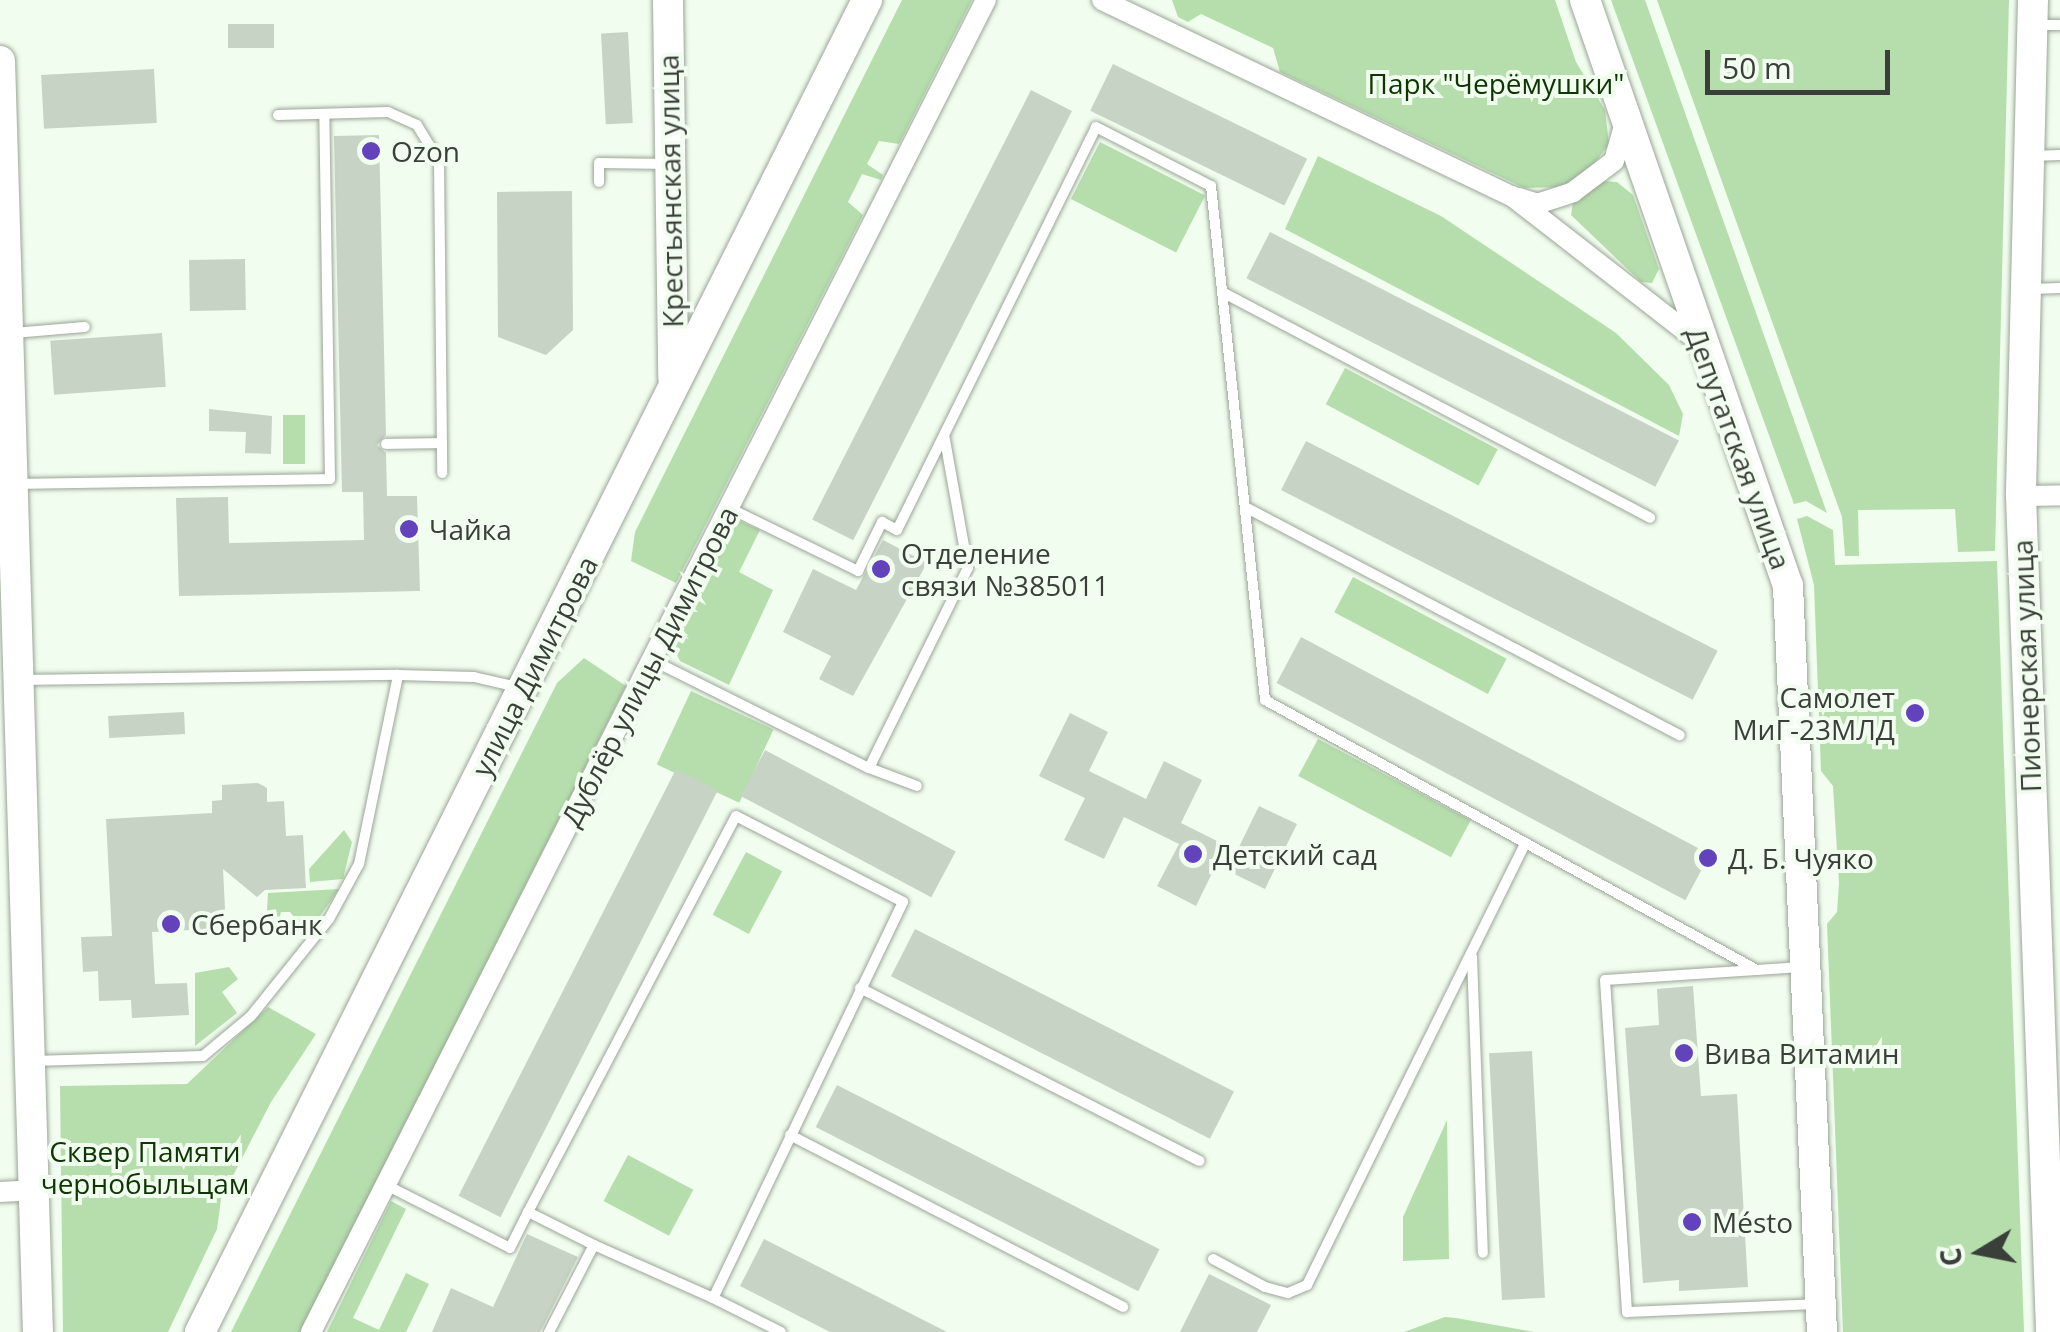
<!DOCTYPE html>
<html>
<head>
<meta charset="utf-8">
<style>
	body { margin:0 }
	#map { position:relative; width:2060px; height:1332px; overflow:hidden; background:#f1fdee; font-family:"Open Sans",sans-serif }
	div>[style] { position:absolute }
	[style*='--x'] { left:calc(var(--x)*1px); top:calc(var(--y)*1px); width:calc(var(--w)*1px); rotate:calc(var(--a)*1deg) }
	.green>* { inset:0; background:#b5deac; transform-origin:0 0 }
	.building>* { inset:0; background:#c7d3c4; transform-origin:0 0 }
	.roads { filter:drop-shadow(0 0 2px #9aa597) drop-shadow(0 0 2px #9aa597) }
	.lane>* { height:10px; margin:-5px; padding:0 5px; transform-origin:5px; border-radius:5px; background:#fff }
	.street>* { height:20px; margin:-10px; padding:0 10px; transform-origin:10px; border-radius:10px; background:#fff }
	.secondary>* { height:30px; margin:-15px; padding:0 15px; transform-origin:15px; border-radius:15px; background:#fff }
	.dots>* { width:28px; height:28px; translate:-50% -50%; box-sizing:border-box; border:5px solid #f1fdee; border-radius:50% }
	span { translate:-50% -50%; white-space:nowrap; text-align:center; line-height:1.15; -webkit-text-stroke:8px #f1fdee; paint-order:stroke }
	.park-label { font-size:28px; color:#0f3505 }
	.poi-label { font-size:28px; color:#3a3f39 }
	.left { translate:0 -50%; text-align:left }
	.right { translate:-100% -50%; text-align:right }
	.street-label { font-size:28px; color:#3a3f39 }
	.north { position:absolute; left:1930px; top:1202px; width:100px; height:100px; -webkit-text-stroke:8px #f1fdee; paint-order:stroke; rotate:260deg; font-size:28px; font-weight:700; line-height:40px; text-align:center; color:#3a3f39 }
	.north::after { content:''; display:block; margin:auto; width:35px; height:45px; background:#3a3f39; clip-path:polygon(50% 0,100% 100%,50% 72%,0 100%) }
	.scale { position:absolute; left:1705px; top:50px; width:185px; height:45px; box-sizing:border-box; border:5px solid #3a3f39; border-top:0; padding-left:12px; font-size:30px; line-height:35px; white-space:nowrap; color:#3a3f39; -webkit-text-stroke:8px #f1fdee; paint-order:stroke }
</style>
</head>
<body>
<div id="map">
	<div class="green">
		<i style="clip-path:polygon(902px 0,972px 0,899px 144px,879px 141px,867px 164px,883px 175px,881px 180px,862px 174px,848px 202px,863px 215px,676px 583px,631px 561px,635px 532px)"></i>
		<i style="clip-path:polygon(1172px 0,1555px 0,1576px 62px,1605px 110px,1609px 144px,1590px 169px,1562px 187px,1524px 188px,1280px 72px,1273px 48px,1201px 14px,1188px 22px,1178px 17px)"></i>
		<i style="clip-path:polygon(1611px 0,1645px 0,1827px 513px,1806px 501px,1794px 504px)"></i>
		<i style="clip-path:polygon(1657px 0,2009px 0,1995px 551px,1958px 552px,1955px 509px,1858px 510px,1859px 556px,1845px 556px,1842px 517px)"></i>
		<i style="left:1100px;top:142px;width:118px;height:64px;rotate:27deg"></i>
		<i style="clip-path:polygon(1318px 156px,1441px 216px,1616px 333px,1669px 385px,1683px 414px,1679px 436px,1285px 229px)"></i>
		<i style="clip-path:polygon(1603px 181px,1617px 182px,1633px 195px,1659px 269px,1652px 283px,1641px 282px,1571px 215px,1573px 202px)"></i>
		<i style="left:1345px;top:368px;width:173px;height:41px;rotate:28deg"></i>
		<i style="left:283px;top:415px;width:22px;height:49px"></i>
		<i style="clip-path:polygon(1807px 516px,1833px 530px,1835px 565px,1997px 561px,2024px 1332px,1843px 1332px,1827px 924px,1837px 912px,1839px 883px,1833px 786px,1821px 771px,1814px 585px,1797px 519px)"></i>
		<i style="clip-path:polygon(735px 519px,760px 530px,739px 572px,773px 590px,729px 685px,680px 661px,672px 645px)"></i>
		<i style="left:1353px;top:577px;width:174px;height:40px;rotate:28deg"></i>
		<i style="clip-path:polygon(584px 658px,626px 686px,300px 1332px,231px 1332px,557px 683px)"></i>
		<i style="left:691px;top:691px;width:91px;height:81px;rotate:25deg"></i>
		<i style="left:1318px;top:739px;width:173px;height:42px;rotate:28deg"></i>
		<i style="clip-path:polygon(344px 830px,352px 842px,343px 879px,310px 882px,309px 869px)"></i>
		<i style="left:746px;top:852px;width:41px;height:71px;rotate:28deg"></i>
		<i style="clip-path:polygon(339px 889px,308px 933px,290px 912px,281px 912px,277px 928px,266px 927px,268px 893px)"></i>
		<i style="clip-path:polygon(229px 967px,238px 979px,222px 992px,237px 1013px,195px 1046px,195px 973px)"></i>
		<i style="clip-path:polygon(268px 1007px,316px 1034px,271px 1102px,221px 1199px,217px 1229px,168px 1332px,63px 1332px,60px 1086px,187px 1084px)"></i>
		<i style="clip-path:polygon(1447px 1120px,1449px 1259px,1403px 1261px,1403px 1217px)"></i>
		<i style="left:628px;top:1155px;width:74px;height:52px;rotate:28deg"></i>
		<i style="clip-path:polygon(391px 1201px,406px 1209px,353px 1318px,379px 1330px,406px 1273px,429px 1284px,406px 1332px,327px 1332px)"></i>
		<i style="clip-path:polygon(1445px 1317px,1456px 1318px,1534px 1332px,1404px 1332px)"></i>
	</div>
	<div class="building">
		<i style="left:274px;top:24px;width:24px;height:46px;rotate:90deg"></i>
		<i style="left:628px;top:32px;width:91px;height:27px;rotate:87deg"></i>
		<i style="left:1113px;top:64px;width:216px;height:52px;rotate:26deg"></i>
		<i style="left:154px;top:69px;width:54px;height:113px;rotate:87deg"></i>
		<i style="left:1031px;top:90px;width:46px;height:482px;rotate:27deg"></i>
		<i style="clip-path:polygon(379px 135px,386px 435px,377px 445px,386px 453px,387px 496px,417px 496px,420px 591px,179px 596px,176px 498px,228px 497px,229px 543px,364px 540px,363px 492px,342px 492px,334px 136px)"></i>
		<i style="clip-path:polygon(572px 191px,573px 330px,546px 355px,498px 337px,497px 192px)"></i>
		<i style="left:1270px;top:232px;width:459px;height:52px;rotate:27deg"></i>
		<i style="left:245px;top:259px;width:51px;height:56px;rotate:89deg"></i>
		<i style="left:162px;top:333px;width:54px;height:112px;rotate:86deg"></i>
		<i style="clip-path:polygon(209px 409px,272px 416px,271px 454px,245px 453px,246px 432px,209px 431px)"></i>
		<i style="left:1306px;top:441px;width:462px;height:55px;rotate:27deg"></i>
		<i style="clip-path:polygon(883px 540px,927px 563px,853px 696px,819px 679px,831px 656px,783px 632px,813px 569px,856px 590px)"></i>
		<i style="left:1301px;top:637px;width:463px;height:52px;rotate:28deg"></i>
		<i style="left:184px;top:712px;width:22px;height:76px;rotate:87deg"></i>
		<i style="clip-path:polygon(1070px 713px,1108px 732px,1089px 771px,1146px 799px,1164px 761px,1202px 780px,1181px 823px,1237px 851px,1259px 806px,1297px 824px,1265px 889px,1216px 865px,1196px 906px,1157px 886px,1179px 844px,1124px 817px,1104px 859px,1064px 840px,1085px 798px,1039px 776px)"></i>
		<i style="left:765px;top:750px;width:216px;height:52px;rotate:28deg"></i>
		<i style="left:676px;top:769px;width:47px;height:479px;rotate:27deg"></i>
		<i style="clip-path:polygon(258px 783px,267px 788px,267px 802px,284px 801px,286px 836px,303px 835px,306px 888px,265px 890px,257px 897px,223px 869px,226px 928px,152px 932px,155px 984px,187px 983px,189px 1015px,132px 1018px,131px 1000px,99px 1001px,98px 971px,83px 972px,81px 937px,112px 936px,106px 819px,212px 813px,212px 801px,222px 800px,222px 785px)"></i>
		<i style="left:915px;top:929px;width:358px;height:53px;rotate:27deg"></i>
		<i style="clip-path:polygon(1693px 986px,1701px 1096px,1737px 1094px,1748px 1287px,1679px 1291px,1679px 1280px,1643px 1283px,1625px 1028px,1659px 1025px,1657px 989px)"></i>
		<i style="left:1532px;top:1051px;width:247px;height:43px;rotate:87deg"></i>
		<i style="left:837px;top:1085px;width:362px;height:47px;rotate:27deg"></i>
		<i style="clip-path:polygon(527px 1234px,578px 1257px,540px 1332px,432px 1332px,451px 1288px,493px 1307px)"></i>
		<i style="clip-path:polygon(764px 1239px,947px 1332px,830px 1332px,740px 1286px)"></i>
		<i style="clip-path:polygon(1209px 1274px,1271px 1305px,1257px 1332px,1180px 1332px)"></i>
	</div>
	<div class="roads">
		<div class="lane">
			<i style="--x:2034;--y:25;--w:26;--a:0"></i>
			<i style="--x:278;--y:115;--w:110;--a:-1.6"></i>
			<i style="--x:388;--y:112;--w:32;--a:24"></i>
			<i style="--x:417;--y:125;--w:42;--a:58.6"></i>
			<i style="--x:439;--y:161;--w:312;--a:89.4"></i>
			<i style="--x:2032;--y:156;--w:28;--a:-2"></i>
			<i style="--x:599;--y:182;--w:19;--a:-90"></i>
			<i style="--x:599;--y:163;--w:70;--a:0.8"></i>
			<i style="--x:2031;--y:289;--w:29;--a:-2"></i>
			<i style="--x:1222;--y:292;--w:484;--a:27.8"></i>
			<i style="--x:13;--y:333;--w:72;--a:-4.8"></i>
			<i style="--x:386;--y:444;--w:56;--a:-1"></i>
			<i style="--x:17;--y:484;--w:313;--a:-0.9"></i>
			<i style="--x:330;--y:479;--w:365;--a:-90.9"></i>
			<i style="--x:1245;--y:507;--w:491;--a:27.7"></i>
			<i style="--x:729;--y:508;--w:144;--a:26"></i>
			<i style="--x:858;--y:571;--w:55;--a:-63.9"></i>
			<i style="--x:882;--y:522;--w:17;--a:28"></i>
			<i style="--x:897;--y:530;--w:449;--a:-63.7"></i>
			<i style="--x:1096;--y:127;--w:129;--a:27.2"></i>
			<i style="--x:1211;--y:186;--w:517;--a:84"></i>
			<i style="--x:1265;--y:700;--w:561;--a:28.76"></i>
			<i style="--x:1757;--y:970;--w:44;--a:-3.9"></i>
			<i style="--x:652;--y:660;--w:242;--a:26.5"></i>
			<i style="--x:869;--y:768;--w:223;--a:-63.7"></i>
			<i style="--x:968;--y:568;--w:135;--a:-100.2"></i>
			<i style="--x:20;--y:680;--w:378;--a:-0.8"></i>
			<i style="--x:398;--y:675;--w:76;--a:1.5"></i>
			<i style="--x:474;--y:677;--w:44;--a:13.1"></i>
			<i style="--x:869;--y:768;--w:51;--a:20.6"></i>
			<i style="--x:1472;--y:957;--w:296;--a:87.9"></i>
			<i style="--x:1756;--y:970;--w:151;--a:176.2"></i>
			<i style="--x:1605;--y:980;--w:333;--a:86.2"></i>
			<i style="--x:1627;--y:1312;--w:189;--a:-2.4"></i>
			<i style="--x:860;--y:988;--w:381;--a:27"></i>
			<i style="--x:32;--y:1061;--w:171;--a:-1.7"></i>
			<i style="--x:203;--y:1056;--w:62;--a:-39.8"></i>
			<i style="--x:251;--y:1016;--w:124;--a:-51.2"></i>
			<i style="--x:329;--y:919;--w:63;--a:-61.4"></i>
			<i style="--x:359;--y:864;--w:193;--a:-78.3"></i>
			<i style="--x:790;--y:1135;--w:375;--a:27.3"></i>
			<i style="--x:386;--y:1185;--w:139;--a:26.9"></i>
			<i style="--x:510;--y:1248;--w:40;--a:-63.4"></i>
			<i style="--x:594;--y:1245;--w:130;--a:24"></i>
			<i style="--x:1213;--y:1259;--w:59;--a:28.3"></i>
			<i style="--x:1265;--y:1287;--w:24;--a:15"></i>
			<i style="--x:1288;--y:1293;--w:21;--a:-23"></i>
			<i style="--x:1307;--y:1285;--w:493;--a:-63.7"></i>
			<i style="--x:549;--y:1332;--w:98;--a:-62.7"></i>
			<i style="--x:594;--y:1245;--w:74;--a:-153.4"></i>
			<i style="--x:528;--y:1212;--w:447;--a:-62.3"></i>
			<i style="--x:736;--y:816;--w:188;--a:27.2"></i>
			<i style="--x:903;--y:902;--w:439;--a:115.6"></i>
			<i style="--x:713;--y:1298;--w:76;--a:26.6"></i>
		</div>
		<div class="street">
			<i style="--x:1102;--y:0;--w:454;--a:25.6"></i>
			<i style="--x:1512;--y:196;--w:241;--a:37.9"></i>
			<i style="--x:1519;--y:198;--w:19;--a:18"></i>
			<i style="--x:1537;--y:204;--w:38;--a:-18"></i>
			<i style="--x:1573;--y:192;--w:51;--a:-37.1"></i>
			<i style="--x:1614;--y:161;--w:40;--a:-74"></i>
			<i style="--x:2021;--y:496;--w:39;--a:-1"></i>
			<i style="--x:0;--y:1192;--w:33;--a:-3"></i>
			<i style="--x:311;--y:1332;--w:1493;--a:-63.13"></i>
		</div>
		<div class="secondary">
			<i style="--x:668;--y:0;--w:378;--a:89.2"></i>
			<i style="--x:1585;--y:0;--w:620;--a:70.89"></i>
			<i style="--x:1788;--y:586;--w:747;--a:87.39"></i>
			<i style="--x:2033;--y:0;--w:496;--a:91.4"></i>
			<i style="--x:2021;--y:496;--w:837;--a:87.94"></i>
			<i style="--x:0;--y:61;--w:1272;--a:88.29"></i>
			<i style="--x:200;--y:1332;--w:1490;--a:-63.4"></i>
		</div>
	</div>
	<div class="dots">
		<i style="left:371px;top:151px;background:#6243bc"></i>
		<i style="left:409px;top:529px;background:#6243bc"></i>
		<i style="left:881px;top:569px;background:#6243bc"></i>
		<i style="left:1915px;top:713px;background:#6243bc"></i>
		<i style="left:1193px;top:854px;background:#6243bc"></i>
		<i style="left:1708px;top:858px;background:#6243bc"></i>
		<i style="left:171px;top:924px;background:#6243bc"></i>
		<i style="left:1684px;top:1053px;background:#6243bc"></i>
		<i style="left:1692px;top:1222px;background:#6243bc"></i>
	</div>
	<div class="park-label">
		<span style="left:1496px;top:83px">Парк "Черёмушки"</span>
		<span style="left:145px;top:1167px">Сквер Памяти<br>чернобыльцам</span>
	</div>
	<div class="poi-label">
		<span class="left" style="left:391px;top:151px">Ozon</span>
		<span class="left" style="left:429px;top:529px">Чайка</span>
		<span class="left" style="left:901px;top:569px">Отделение<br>связи №385011</span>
		<span class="right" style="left:1895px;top:713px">Самолет<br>МиГ-23МЛД</span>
		<span class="left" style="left:1213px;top:854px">Детский сад</span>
		<span class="left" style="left:1728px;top:858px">Д. Б. Чуяко</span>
		<span class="left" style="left:191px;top:924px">Сбербанк</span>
		<span class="left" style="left:1704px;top:1053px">Вива Витамин</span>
		<span class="left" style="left:1712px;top:1222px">Mésto</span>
	</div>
	<div class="street-label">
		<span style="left:670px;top:191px;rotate:-91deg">Крестьянская улица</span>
		<span style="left:1739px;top:448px;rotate:70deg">Депутатская улица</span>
		<span style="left:534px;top:666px;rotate:-63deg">улица Димитрова</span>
		<span style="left:649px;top:666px;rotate:-63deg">Дублёр улицы Димитрова</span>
		<span style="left:2026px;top:666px;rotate:-92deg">Пионерская улица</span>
	</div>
	<div class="north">С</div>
	<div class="scale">50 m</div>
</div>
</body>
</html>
